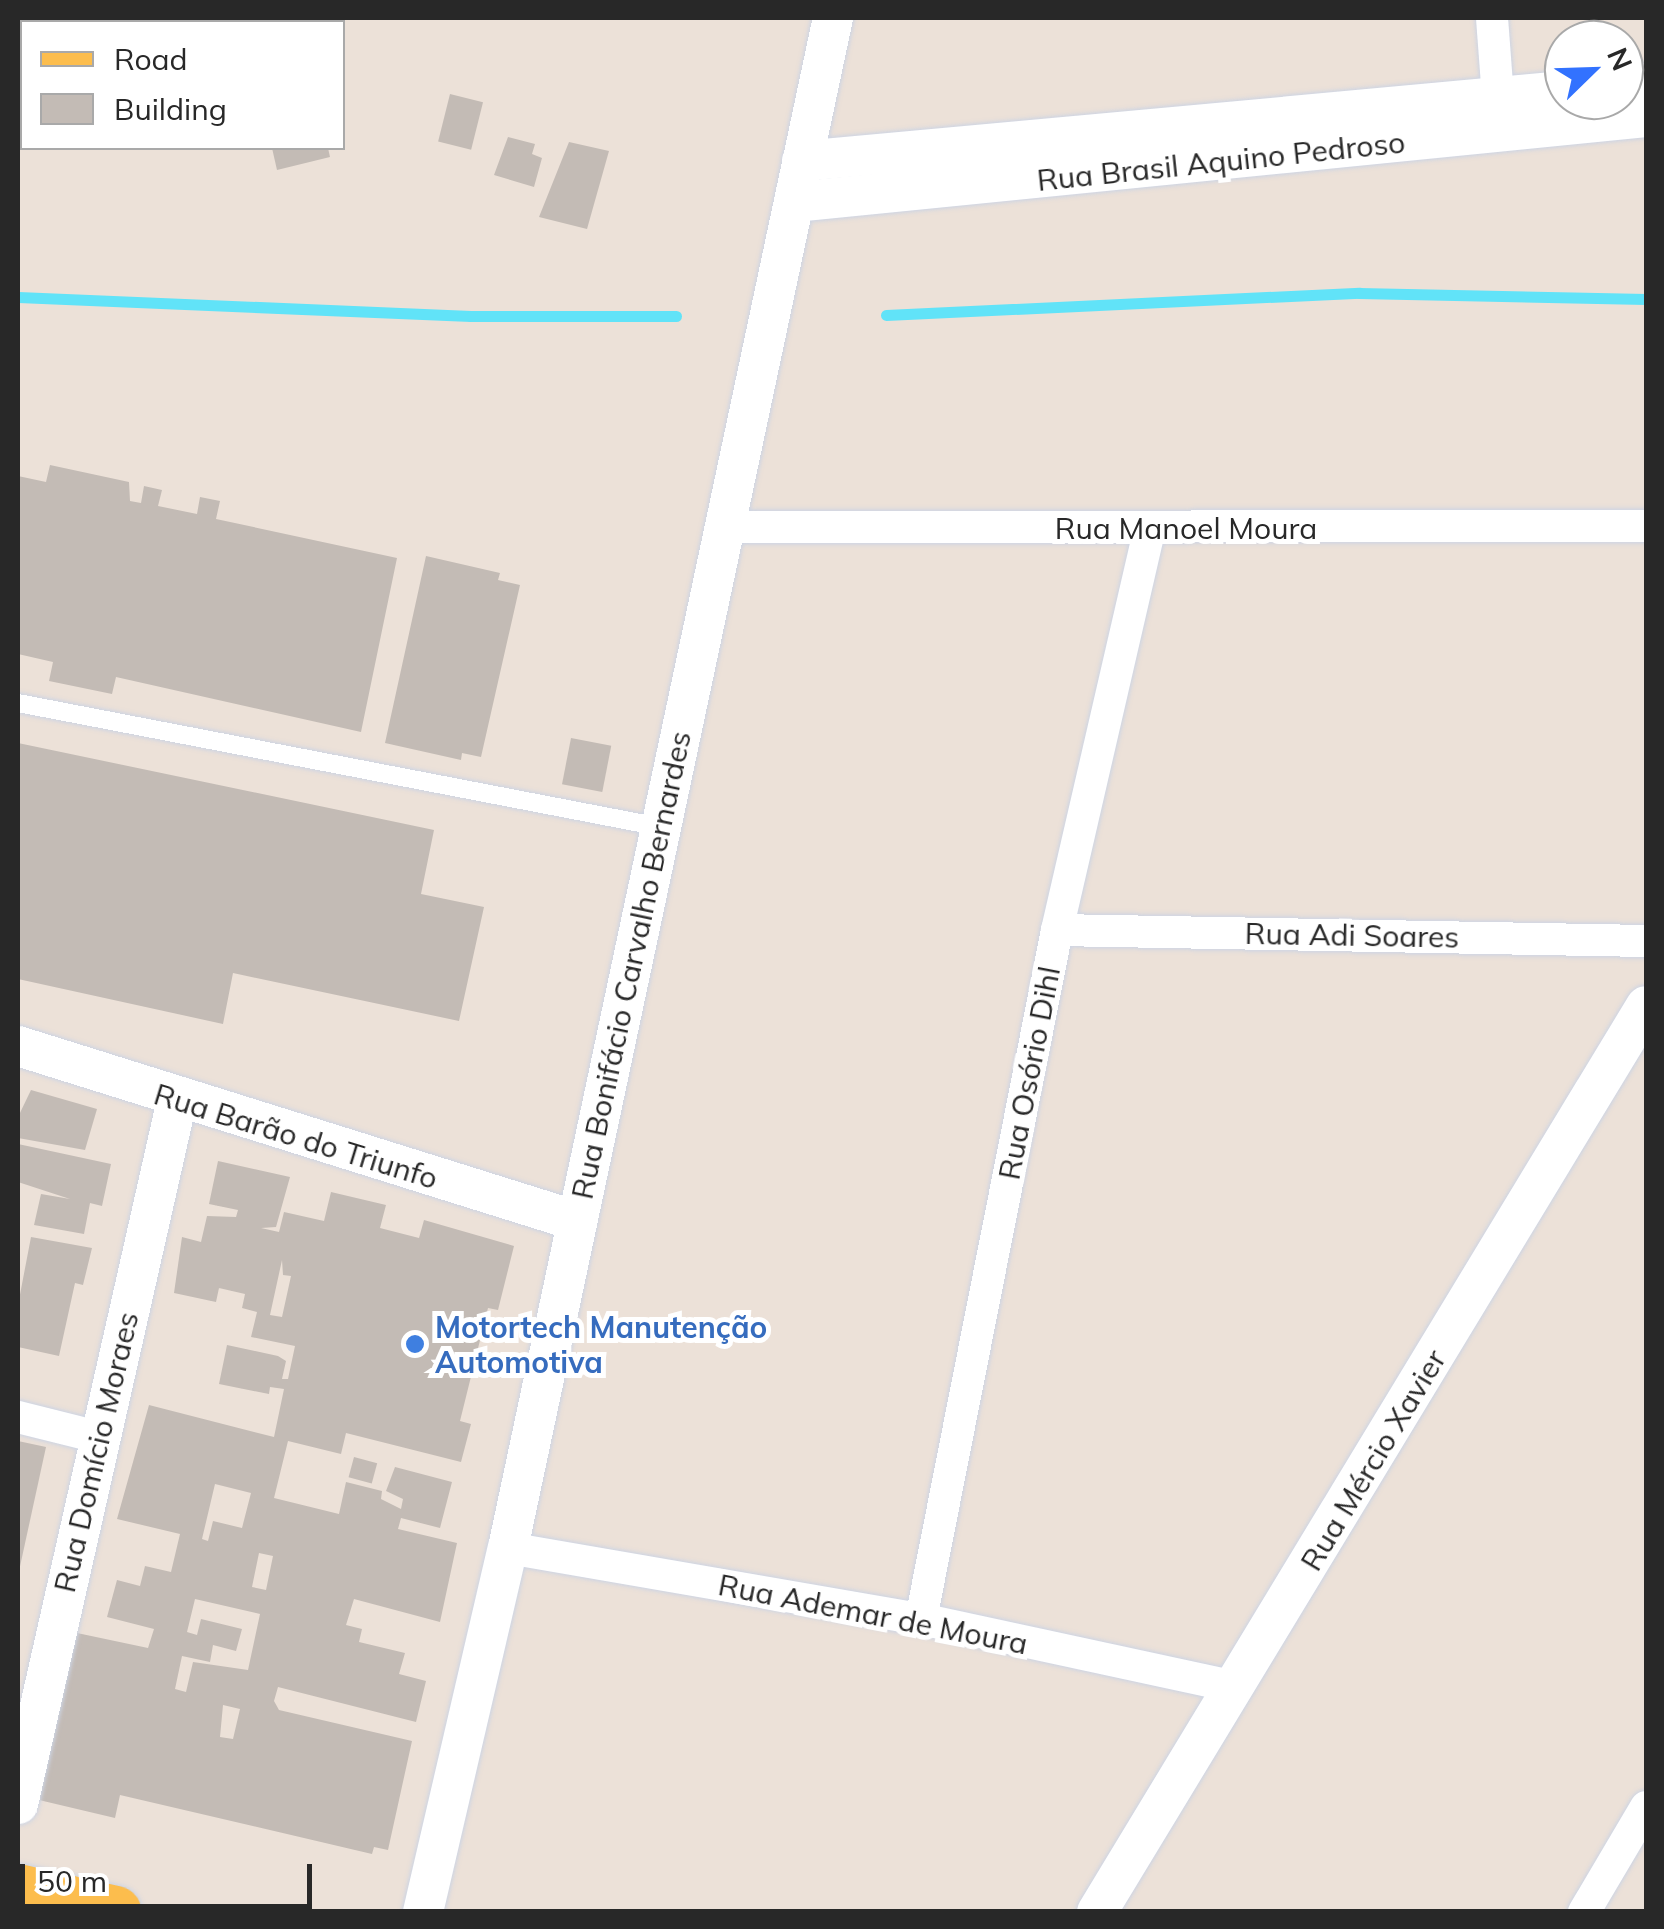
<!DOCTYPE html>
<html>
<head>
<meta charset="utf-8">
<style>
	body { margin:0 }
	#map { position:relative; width:1664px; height:1929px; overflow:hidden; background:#ece1d8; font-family:Mulish,sans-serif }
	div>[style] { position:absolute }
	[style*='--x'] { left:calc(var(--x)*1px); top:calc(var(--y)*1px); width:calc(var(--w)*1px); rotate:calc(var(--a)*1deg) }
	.stream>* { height:11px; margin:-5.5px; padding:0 5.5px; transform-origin:5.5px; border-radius:5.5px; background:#61e3f8 }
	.building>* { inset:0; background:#c3bbb5; transform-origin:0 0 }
	.roads { filter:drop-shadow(0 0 2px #cdd4e3) drop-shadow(0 0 2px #cdd4e3) }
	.service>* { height:18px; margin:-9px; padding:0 9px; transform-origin:9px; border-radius:9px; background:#fff }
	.minor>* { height:32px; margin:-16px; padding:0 16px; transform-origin:16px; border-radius:16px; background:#fff }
	.tertiary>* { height:40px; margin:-20px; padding:0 20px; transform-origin:20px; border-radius:20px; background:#fff }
	.primary>* { height:52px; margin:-26px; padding:0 26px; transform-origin:26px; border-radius:26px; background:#fcbd4d }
	.dots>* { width:28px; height:28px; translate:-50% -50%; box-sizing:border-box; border:5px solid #fff; border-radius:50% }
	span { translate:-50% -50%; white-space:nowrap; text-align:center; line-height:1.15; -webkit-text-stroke:10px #fff; paint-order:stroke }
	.street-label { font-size:30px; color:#282828 }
	.shop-label { font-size:30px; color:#366cbe; font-weight:700 }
	.left { translate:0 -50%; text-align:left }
	.frame { position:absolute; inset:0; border:20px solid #282828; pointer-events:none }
	.legend { position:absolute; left:20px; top:20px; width:325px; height:130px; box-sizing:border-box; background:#fff; border:2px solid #a9a9a9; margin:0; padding:12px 18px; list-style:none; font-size:30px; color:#282828 }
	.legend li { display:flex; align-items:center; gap:20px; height:50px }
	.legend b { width:50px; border:2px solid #a9a9a9 }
	.north { position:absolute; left:1544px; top:20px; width:100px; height:100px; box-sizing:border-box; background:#fff; border:2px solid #a9a9a9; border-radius:50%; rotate:67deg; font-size:28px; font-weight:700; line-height:40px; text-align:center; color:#282828 }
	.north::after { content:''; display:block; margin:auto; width:35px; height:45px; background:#3272ff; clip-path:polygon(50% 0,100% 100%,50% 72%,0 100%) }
	.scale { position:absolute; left:20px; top:1864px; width:292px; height:45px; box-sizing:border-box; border:5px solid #282828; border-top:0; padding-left:12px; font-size:30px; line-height:35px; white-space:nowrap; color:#282828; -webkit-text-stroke:8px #fff; paint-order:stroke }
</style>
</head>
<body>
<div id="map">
	<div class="stream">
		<i style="--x:18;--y:297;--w:453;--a:2.4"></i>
		<i style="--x:471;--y:316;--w:205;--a:0"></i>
		<i style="--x:886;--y:315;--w:474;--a:-2.7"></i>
		<i style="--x:1359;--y:293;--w:287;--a:1.2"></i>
	</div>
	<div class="building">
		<i style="left:450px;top:94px;width:34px;height:49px;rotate:14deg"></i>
		<i style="clip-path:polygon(508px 137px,535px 144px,532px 154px,542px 158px,534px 187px,494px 175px)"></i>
		<i style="clip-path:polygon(569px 142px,609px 151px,587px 229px,539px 217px)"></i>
		<i style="clip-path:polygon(272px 148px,328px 148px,330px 157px,277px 170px)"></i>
		<i style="clip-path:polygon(50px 465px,129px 482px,130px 501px,141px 503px,144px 486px,162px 490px,158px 506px,197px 514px,200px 497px,220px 501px,216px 519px,397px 558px,361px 732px,116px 677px,112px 694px,49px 681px,53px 662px,18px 654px,18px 476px,46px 482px)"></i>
		<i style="clip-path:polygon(426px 556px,500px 573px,498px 580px,520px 585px,481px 757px,462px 753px,461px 760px,385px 743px)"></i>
		<i style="left:571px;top:738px;width:41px;height:47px;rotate:11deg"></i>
		<i style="clip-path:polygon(18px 743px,434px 830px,421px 894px,484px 907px,459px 1021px,233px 973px,223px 1024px,18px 979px)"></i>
		<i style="clip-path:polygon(31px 1090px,97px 1109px,85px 1150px,18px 1138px,18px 1117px)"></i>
		<i style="clip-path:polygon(18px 1144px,111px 1164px,102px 1206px,90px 1203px,84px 1234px,34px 1225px,41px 1194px,70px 1199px,18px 1182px)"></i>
		<i style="clip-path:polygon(evenodd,218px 1161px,290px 1177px,276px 1227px,261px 1228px,279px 1232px,284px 1212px,324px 1221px,331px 1192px,386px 1205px,380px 1228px,419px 1238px,424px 1220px,514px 1246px,498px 1310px,488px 1308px,460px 1421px,471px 1424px,461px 1462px,346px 1433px,341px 1454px,288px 1441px,274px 1498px,339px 1514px,346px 1482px,382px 1491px,381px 1499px,401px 1509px,403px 1499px,386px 1491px,395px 1467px,452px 1482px,440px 1528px,401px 1518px,398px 1529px,457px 1543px,440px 1622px,354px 1599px,346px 1625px,362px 1629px,359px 1642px,405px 1653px,399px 1674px,426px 1681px,416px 1722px,278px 1687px,274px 1701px,279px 1710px,412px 1741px,388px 1850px,374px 1847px,372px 1854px,120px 1795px,115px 1818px,39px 1800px,77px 1633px,148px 1648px,154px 1629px,107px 1617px,117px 1580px,140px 1586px,145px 1566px,171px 1572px,180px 1534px,117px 1519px,149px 1405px,274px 1437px,284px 1389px,270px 1387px,269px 1394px,219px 1384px,227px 1345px,278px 1356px,286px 1361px,282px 1379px,288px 1379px,295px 1346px,251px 1337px,257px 1312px,242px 1308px,245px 1294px,219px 1288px,216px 1302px,174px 1293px,182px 1237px,201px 1242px,207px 1216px,236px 1217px,238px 1210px,209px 1204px,218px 1161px,282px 1260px,283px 1275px,291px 1276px,282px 1317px,270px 1315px,282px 1260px,218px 1161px,215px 1484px,251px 1493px,242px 1528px,213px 1521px,208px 1541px,202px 1539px,215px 1484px,218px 1161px,259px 1553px,273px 1556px,266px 1590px,252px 1587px,259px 1553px,218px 1161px,195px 1599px,260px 1614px,248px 1670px,193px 1662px,186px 1692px,175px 1689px,182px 1656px,210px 1662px,213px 1645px,236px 1651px,242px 1629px,201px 1619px,197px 1635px,187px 1632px,195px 1599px,218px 1161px,223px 1705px,240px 1709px,233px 1739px,220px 1737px,223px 1705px)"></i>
		<i style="clip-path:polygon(31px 1237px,92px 1248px,83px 1285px,75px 1283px,59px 1356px,18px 1347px,18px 1305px)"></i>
		<i style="clip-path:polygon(18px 1441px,46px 1447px,19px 1571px,18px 1571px)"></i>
		<i style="left:354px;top:1457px;width:24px;height:21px;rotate:15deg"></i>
	</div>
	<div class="roads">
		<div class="service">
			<i style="--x:18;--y:703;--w:655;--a:10.92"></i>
		</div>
		<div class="minor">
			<i style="--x:1492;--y:18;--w:79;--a:85.7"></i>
			<i style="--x:725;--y:527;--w:921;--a:-0.06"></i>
			<i style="--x:1057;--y:930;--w:589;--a:1.07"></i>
			<i style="--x:18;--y:1417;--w:82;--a:14"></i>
			<i style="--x:508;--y:1548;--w:419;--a:9.8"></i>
			<i style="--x:921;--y:1619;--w:322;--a:12.2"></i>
			<i style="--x:921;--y:1619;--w:702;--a:-78.83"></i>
			<i style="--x:1057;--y:930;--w:413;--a:-77"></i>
			<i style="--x:1584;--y:1912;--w:122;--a:-59.4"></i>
		</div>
		<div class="tertiary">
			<i style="--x:1624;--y:85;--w:22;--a:-5"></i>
			<i style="--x:802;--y:161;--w:765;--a:-5.25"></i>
			<i style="--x:794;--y:202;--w:856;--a:-5.7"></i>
			<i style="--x:18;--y:1046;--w:586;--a:17.38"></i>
			<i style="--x:18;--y:1804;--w:722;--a:-77.27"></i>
			<i style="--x:423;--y:1912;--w:374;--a:-76.9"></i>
			<i style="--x:508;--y:1548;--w:1564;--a:-78.01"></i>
			<i style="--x:1097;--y:1912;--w:1059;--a:-58.79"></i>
		</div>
		<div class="primary">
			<i style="--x:18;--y:1890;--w:100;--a:12.7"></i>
		</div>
	</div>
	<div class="dots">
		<i style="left:415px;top:1344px;background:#3f7fe0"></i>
	</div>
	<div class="street-label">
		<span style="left:1221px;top:161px;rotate:-6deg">Rua Brasil Aquino Pedroso</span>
		<span style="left:1186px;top:528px">Rua Manoel Moura</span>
		<span style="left:1352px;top:935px;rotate:1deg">Rua Adi Soares</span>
		<span style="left:631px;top:965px;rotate:-78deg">Rua Bonifácio Carvalho Bernardes</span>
		<span style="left:1029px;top:1073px;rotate:-79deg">Rua Osório Dihl</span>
		<span style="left:296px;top:1136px;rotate:17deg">Rua Barão do Triunfo</span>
		<span style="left:96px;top:1452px;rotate:-77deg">Rua Domício Moraes</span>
		<span style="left:1373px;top:1460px;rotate:-59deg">Rua Mércio Xavier</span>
		<span style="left:873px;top:1614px;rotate:11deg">Rua Ademar de Moura</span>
	</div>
	<div class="shop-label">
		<span class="left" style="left:435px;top:1344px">Motortech Manutenção<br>Automotiva</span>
	</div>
	<div class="frame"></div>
	<ul class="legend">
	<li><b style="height:12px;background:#fcbd4d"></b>Road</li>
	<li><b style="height:28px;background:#c3bbb5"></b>Building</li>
	</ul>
	<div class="north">N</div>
	<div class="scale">50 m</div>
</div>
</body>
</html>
